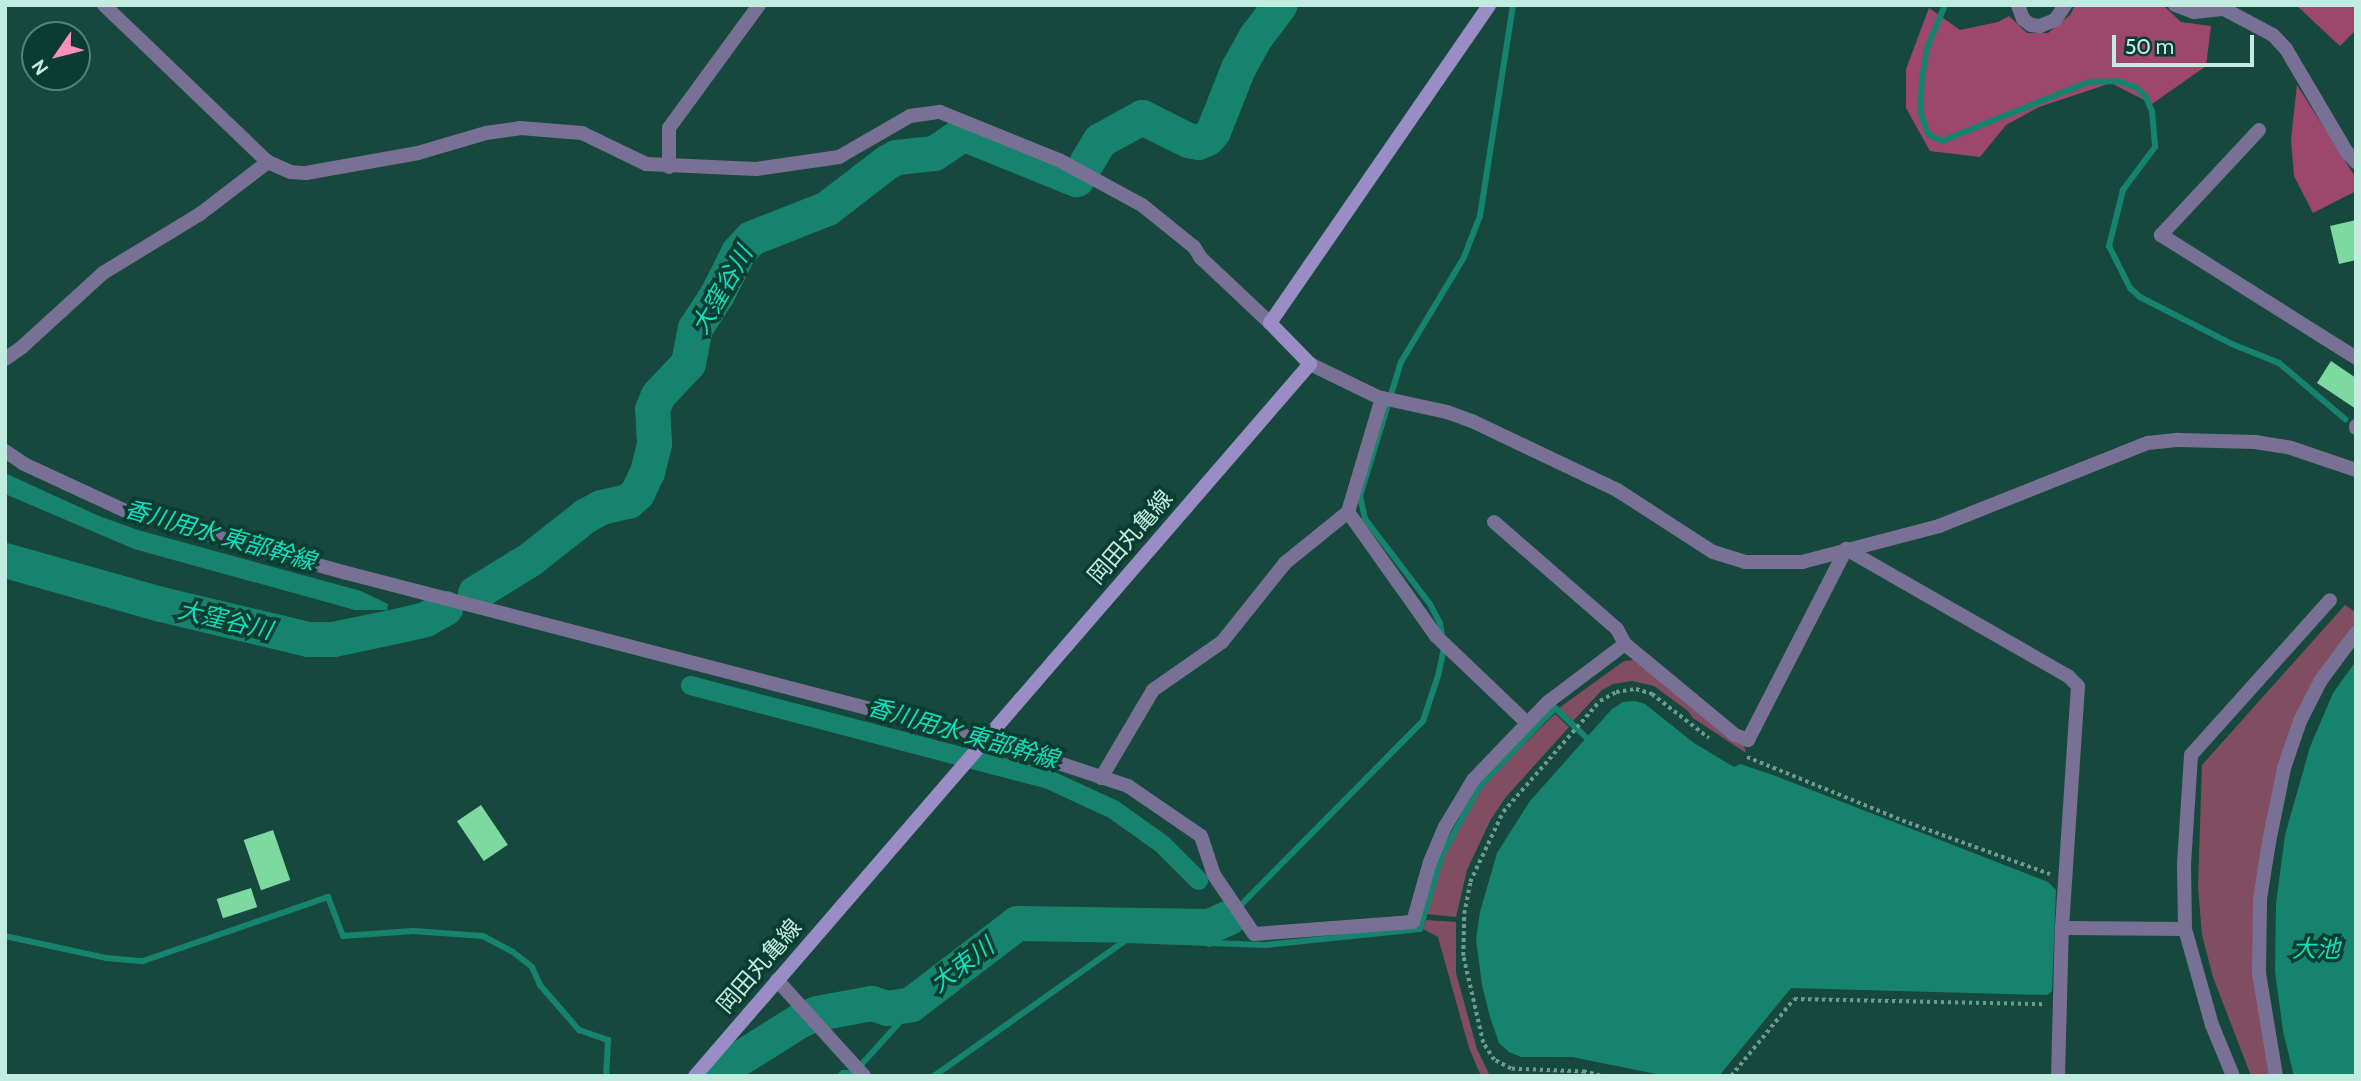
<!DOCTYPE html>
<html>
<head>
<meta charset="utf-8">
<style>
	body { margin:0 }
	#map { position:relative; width:2361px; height:1081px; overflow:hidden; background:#17483d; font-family:Cabin,"Noto Sans JP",sans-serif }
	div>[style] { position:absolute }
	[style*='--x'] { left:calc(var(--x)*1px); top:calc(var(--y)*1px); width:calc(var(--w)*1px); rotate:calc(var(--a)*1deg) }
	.green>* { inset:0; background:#804d61 }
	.forest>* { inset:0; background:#9e476d }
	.water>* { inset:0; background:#16836e }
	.stream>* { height:6px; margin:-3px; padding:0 3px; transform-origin:3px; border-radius:3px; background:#16836e }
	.canal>* { height:19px; margin:-9.5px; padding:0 9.5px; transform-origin:9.5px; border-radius:9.5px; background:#16836e }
	.river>* { height:35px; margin:-17.5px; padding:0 17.5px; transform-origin:17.5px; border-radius:17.5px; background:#16836e }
	.building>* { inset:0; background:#7cd99f; transform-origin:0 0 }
	.path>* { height:3.5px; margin-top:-1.75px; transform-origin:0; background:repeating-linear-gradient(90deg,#6e9b8f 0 3.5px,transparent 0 7px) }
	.minor>* { height:14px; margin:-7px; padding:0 7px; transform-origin:7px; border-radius:7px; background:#797195 }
	.secondary>* { height:14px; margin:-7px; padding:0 7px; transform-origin:7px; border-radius:7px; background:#9a8cc5 }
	span { translate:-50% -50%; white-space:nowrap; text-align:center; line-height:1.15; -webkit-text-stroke:7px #093d32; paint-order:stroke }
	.street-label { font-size:23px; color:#c2ecdf }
	.water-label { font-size:24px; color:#0be2bd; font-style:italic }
	.frame { position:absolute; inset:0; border:7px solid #c2ecdf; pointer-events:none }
	.north { position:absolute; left:21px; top:21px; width:70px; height:70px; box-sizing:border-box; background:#093d32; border:2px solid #538377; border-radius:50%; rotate:235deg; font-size:19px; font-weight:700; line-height:28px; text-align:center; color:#c2ecdf }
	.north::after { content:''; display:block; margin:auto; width:24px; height:32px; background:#fe8ebc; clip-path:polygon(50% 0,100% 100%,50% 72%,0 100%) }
	.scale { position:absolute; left:2112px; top:35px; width:142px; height:32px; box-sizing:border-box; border:4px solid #c2ecdf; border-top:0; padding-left:9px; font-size:21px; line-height:24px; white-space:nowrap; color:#c2ecdf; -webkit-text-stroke:5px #093d32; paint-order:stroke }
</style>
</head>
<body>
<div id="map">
	<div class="green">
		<i style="clip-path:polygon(2345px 605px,2354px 611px,2356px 609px,2356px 626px,2306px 696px,2258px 888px,2272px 1076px,2251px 1076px,2213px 977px,2202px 935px,2198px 887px,2202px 765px)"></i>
		<i style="clip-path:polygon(1634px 660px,1744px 746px,1746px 753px,1693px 718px,1688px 711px,1654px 686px,1632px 681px,1613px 684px,1602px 690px,1573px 721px,1559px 708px,1624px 661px)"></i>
		<i style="clip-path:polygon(1555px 714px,1569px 727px,1506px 797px,1491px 819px,1467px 870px,1456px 917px,1426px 914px,1444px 856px,1482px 786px)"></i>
		<i style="clip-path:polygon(1426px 920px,1456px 922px,1456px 973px,1477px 1049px,1490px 1076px,1481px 1076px,1469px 1048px,1438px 937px,1423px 929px)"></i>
	</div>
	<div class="forest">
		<i style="clip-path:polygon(2075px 5px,2163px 5px,2181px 22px,2211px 26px,2206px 66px,2152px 104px,2111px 83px,2039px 107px,2006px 125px,1980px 157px,1930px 151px,1906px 108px,1906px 69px,1929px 8px,1960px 30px,1998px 22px,2009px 16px,2027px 33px,2048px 33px,2070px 15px)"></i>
		<i style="clip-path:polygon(2296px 5px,2356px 5px,2356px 30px,2340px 46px)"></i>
		<i style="clip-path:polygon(2297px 85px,2356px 178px,2356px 191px,2313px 213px,2294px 176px,2291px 139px)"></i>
	</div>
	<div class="water">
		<i style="clip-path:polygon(5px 473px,99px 516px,138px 530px,361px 591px,388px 604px,387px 610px,355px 610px,134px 549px,5px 494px)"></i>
		<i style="clip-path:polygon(2356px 661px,2356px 1076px,2294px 1076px,2283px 1031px,2275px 971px,2276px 904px,2285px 835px,2310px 747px,2333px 693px)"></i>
		<i style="clip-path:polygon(1635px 701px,1645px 704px,1694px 743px,1734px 767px,1740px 764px,1773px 775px,2048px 882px,2056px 890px,2052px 991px,2047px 995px,1791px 988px,1719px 1076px,1666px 1076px,1572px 1057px,1521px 1057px,1509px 1052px,1499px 1043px,1490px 1017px,1482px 985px,1476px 939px,1480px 912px,1497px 853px,1530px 801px,1612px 709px,1623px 702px)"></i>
	</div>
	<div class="stream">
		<i style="--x:1945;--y:5;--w:47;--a:112.7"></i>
		<i style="--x:1927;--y:48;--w:30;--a:99"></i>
		<i style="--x:1922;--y:78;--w:33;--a:93"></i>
		<i style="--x:1920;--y:111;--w:24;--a:71"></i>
		<i style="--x:1928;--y:134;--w:16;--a:27"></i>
		<i style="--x:1942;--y:141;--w:158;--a:-21.9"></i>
		<i style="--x:2089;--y:82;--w:29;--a:-2"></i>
		<i style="--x:2118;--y:81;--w:20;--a:20"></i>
		<i style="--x:2137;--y:88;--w:13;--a:45"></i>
		<i style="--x:2146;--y:97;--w:15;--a:67"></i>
		<i style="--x:2152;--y:111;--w:36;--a:85"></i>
		<i style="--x:2155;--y:147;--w:54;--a:126.7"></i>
		<i style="--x:2123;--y:190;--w:58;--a:104"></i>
		<i style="--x:2109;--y:246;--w:47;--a:63.4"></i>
		<i style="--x:2130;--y:288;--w:13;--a:42"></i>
		<i style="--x:2140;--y:297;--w:103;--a:27.1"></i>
		<i style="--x:2232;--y:344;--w:51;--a:22"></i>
		<i style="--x:2279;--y:363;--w:87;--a:40.3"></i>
		<i style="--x:1229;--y:917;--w:276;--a:-45.3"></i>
		<i style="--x:1423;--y:721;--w:47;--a:-71.6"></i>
		<i style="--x:1438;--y:676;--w:29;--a:-78"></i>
		<i style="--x:1444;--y:648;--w:25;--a:-99"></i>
		<i style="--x:1440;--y:623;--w:21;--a:-118"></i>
		<i style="--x:1430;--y:604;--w:107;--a:-127.4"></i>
		<i style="--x:1365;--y:519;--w:24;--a:-102"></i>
		<i style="--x:1360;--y:496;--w:140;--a:-73"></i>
		<i style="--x:1401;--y:362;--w:122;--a:-59"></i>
		<i style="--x:1464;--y:257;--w:44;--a:-68.7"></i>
		<i style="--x:1480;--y:216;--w:214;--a:-81.1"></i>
		<i style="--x:5;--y:936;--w:103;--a:12.3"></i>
		<i style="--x:106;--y:958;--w:37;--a:5"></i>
		<i style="--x:143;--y:961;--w:196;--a:-19.1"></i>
		<i style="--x:328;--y:897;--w:42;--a:69"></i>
		<i style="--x:343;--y:936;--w:70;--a:-4.1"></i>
		<i style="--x:413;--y:931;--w:70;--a:4.1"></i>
		<i style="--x:483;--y:936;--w:34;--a:28"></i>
		<i style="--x:513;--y:952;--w:24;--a:38"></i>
		<i style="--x:532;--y:967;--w:20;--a:66"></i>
		<i style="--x:540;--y:985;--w:60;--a:49.1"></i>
		<i style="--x:579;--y:1030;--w:31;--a:19"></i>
		<i style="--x:608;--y:1040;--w:36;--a:93"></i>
		<i style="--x:1209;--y:944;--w:18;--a:-90"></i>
		<i style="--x:840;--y:1076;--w:4;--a:-45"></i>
		<i style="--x:843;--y:1073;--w:11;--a:0"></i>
		<i style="--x:851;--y:1076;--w:84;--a:-47.9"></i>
		<i style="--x:907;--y:1014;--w:137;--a:-37.9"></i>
		<i style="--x:1015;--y:930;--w:16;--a:-11"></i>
		<i style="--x:1031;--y:927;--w:91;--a:1.3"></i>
		<i style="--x:1122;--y:929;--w:21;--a:-5"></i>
		<i style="--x:934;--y:1076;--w:235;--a:-35.3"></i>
		<i style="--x:1126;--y:940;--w:140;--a:2"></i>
		<i style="--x:1266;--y:945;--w:155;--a:-5.9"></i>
		<i style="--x:1420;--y:929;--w:77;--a:-73.4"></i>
		<i style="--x:1442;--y:855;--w:79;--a:-61.2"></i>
		<i style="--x:1480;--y:786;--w:108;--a:-46.1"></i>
		<i style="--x:1555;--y:708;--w:48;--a:43.3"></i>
	</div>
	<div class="canal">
		<i style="--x:690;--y:685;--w:370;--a:14.7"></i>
		<i style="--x:1048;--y:779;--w:72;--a:24.8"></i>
		<i style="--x:1113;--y:809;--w:60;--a:35.5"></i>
		<i style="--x:1162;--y:844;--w:51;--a:45"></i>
	</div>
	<div class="river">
		<i style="--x:1086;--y:163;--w:27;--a:-59"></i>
		<i style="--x:1100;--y:140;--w:48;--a:-28.7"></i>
		<i style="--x:1142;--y:117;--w:51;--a:26.6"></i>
		<i style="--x:1188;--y:140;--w:10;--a:11"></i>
		<i style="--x:1198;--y:142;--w:10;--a:-24"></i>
		<i style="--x:1207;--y:138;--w:9;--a:-49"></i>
		<i style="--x:1213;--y:131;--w:68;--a:-68.4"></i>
		<i style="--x:1238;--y:68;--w:37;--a:-61"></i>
		<i style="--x:1256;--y:36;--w:39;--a:-53"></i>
		<i style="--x:5;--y:560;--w:162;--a:15.8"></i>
		<i style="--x:161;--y:604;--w:151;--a:13.4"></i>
		<i style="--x:308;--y:639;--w:25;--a:0"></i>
		<i style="--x:333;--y:639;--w:68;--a:-11.8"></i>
		<i style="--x:400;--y:625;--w:26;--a:-13"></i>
		<i style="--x:425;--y:619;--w:23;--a:-29"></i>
		<i style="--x:475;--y:593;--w:65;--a:-31.7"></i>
		<i style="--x:530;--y:559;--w:71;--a:-38.2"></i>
		<i style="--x:586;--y:515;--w:17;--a:-28"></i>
		<i style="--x:601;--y:507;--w:28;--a:-13"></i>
		<i style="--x:628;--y:501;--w:12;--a:-42"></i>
		<i style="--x:637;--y:493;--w:23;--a:-65"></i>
		<i style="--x:647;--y:472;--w:30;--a:-76"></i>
		<i style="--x:654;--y:443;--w:34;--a:-93"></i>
		<i style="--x:652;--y:409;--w:15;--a:-67"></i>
		<i style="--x:658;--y:395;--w:44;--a:-46.8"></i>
		<i style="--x:688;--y:363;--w:36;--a:-79"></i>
		<i style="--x:695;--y:328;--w:40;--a:-57.1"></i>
		<i style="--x:717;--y:294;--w:47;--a:-63.4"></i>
		<i style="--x:738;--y:252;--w:19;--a:-47"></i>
		<i style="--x:751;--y:238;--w:82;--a:-21.5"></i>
		<i style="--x:827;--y:208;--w:76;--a:-37.5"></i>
		<i style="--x:887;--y:162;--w:10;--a:-29"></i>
		<i style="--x:896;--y:157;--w:38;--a:-6"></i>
		<i style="--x:934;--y:153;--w:30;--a:-34"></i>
		<i style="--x:959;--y:136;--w:8;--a:-7"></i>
		<i style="--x:967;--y:135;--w:118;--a:22"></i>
		<i style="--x:711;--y:1076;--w:105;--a:-32.2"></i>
		<i style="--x:800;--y:1020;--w:18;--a:-22"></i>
		<i style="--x:817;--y:1013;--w:55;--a:-10.5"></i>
		<i style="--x:871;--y:1003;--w:17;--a:17"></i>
		<i style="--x:887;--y:1008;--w:24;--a:-9"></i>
		<i style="--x:911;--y:1004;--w:133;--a:-37.4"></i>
		<i style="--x:1017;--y:923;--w:192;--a:0.9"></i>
		<i style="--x:1209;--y:926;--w:22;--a:-24"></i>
	</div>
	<div class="building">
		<i style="clip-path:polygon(2356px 220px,2356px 260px,2339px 264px,2330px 226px)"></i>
		<i style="clip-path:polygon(2331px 361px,2356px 378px,2356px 409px,2317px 383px)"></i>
		<i style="left:481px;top:805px;width:48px;height:29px;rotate:56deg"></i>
		<i style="left:273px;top:830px;width:53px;height:31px;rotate:71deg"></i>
		<i style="left:251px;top:888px;width:20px;height:36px;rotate:72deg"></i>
	</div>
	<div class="path">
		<i style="--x:1747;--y:757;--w:175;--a:22.2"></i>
		<i style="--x:1909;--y:823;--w:150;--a:19.9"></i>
		<i style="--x:1600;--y:1076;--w:16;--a:-165"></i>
		<i style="--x:1585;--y:1072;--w:74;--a:-177.7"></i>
		<i style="--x:1511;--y:1069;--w:19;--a:-152"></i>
		<i style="--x:1494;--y:1060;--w:20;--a:-123"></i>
		<i style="--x:1483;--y:1043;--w:89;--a:-102.9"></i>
		<i style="--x:1463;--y:956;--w:42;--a:-88.6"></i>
		<i style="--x:1464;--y:914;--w:33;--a:-79"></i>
		<i style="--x:1470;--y:882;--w:77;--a:-64.8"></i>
		<i style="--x:1503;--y:812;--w:147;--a:-48.9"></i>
		<i style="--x:1600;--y:701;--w:18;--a:-29"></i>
		<i style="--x:1616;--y:692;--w:20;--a:-9"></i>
		<i style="--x:1636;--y:689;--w:17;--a:17"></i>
		<i style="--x:1652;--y:694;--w:72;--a:37.7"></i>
		<i style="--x:1731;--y:1076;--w:99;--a:-50.7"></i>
		<i style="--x:1794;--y:999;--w:249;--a:1.2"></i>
	</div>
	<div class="minor">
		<i style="--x:104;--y:5;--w:227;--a:43.8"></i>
		<i style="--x:268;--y:162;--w:24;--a:24"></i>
		<i style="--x:290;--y:172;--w:16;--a:4"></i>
		<i style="--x:306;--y:173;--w:114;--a:-10.1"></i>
		<i style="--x:418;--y:153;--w:71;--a:-16.4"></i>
		<i style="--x:486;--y:133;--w:34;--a:-8"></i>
		<i style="--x:520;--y:128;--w:62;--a:4.6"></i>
		<i style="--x:582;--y:133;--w:71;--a:25.8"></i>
		<i style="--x:646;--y:164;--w:110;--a:2.6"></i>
		<i style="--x:756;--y:169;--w:84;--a:-8.2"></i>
		<i style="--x:839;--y:157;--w:82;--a:-30"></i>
		<i style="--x:910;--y:116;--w:30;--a:-8"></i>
		<i style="--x:940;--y:112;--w:128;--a:22"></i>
		<i style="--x:1059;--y:160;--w:94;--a:28.5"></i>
		<i style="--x:1142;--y:205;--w:67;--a:38.9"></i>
		<i style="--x:1194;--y:247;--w:13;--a:58"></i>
		<i style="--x:1201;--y:258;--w:95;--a:43.3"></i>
		<i style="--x:2018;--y:5;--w:15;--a:70"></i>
		<i style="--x:2023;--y:19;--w:10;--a:37"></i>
		<i style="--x:2031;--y:25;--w:9;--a:6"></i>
		<i style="--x:2040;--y:26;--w:16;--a:-22"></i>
		<i style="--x:2055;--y:20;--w:18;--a:-56"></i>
		<i style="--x:2175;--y:5;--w:20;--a:20"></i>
		<i style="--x:2194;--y:12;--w:30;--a:-6"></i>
		<i style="--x:2224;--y:9;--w:55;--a:28"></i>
		<i style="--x:2273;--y:35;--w:19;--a:47"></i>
		<i style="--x:2286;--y:49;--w:118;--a:59.5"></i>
		<i style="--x:2346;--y:151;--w:15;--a:48"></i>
		<i style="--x:2259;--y:130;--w:144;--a:133"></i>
		<i style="--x:2161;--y:235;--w:231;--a:32.2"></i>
		<i style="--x:669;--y:167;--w:39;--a:-90"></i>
		<i style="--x:669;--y:128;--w:152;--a:-53.8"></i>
		<i style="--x:5;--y:359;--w:21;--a:-35"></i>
		<i style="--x:22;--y:347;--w:110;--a:-42.4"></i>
		<i style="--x:103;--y:273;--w:114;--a:-31.3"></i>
		<i style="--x:200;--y:214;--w:86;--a:-37.4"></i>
		<i style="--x:1310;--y:364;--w:76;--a:25.9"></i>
		<i style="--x:1378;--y:397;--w:71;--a:12.3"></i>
		<i style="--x:1447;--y:412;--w:27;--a:20"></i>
		<i style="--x:1472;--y:421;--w:161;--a:25.4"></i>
		<i style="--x:1617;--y:490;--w:114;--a:32.9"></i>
		<i style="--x:1713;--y:552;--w:34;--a:17"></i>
		<i style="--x:1745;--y:562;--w:57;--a:0"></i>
		<i style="--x:1802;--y:562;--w:142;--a:-14.7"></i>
		<i style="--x:1939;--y:526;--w:225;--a:-21.7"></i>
		<i style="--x:2148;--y:443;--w:31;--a:-6"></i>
		<i style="--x:2179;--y:440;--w:76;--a:1.5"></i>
		<i style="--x:2255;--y:442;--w:36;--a:9"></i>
		<i style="--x:2291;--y:448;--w:69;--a:18.7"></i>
		<i style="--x:2356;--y:426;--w:2;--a:90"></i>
		<i style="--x:5;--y:451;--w:23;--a:34"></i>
		<i style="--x:24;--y:464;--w:115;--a:24.8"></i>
		<i style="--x:128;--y:512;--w:227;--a:15.6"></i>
		<i style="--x:347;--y:573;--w:660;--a:14.56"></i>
		<i style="--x:986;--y:739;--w:150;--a:18.3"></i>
		<i style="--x:1128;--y:786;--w:88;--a:34.4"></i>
		<i style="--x:1201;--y:836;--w:41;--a:71.6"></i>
		<i style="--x:1214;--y:875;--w:71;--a:55.9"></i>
		<i style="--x:1254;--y:934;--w:159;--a:-4.3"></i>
		<i style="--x:1413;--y:922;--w:62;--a:-74.2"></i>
		<i style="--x:1430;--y:862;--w:38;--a:-67"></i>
		<i style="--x:1445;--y:827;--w:55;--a:-59.2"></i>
		<i style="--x:1473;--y:780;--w:108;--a:-46.1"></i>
		<i style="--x:1548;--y:702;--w:96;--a:-37"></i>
		<i style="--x:1348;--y:512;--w:119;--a:-73.4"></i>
		<i style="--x:1494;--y:522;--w:163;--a:41"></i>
		<i style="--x:1617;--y:629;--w:17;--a:62"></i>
		<i style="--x:1625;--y:644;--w:143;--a:39.6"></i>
		<i style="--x:1735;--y:735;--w:14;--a:21"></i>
		<i style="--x:1748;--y:740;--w:215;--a:-62.8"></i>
		<i style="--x:1846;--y:549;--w:256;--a:29.8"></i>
		<i style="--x:2068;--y:676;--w:14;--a:45"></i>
		<i style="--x:2078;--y:686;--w:243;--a:93.8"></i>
		<i style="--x:2062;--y:928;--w:123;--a:0.5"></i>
		<i style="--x:2185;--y:929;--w:100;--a:74.3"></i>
		<i style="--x:2212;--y:1025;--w:55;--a:67.6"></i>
		<i style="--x:1101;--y:778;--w:102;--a:-59.4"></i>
		<i style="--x:1153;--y:690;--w:84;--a:-34.8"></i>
		<i style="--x:1222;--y:642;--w:101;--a:-51.4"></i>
		<i style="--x:1285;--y:563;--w:81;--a:-39"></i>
		<i style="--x:1348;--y:512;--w:152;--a:54.6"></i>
		<i style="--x:1436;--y:636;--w:126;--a:43.7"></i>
		<i style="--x:2185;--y:929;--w:65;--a:-90.9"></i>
		<i style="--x:2184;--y:864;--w:109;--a:-86.3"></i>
		<i style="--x:2191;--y:755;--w:208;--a:-48.1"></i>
		<i style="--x:777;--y:980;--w:130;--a:47.8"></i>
		<i style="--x:2058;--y:1076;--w:148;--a:-88.5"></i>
		<i style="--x:2276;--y:1076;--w:104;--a:-99.4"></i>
		<i style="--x:2259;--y:973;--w:74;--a:-89.2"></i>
		<i style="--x:2260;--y:899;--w:58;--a:-81"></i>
		<i style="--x:2269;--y:842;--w:76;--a:-78.5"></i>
		<i style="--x:2284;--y:768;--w:50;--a:-71.2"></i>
		<i style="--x:2300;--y:721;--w:46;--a:-62.9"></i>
		<i style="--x:2321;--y:680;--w:59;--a:-53.3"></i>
	</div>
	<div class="secondary">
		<i style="--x:695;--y:1076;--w:941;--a:-49.18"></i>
		<i style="--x:1310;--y:364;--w:57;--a:-134.3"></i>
		<i style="--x:1270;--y:323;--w:386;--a:-55.4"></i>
	</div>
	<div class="street-label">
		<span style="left:1130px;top:537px;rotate:-49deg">岡田丸亀線</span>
		<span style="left:759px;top:966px;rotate:-49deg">岡田丸亀線</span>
	</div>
	<div class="water-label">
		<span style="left:722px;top:290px;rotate:-60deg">大窪谷川</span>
		<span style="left:220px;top:535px;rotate:16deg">香川用水 東部幹線</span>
		<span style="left:225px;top:620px;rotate:13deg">大窪谷川</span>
		<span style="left:963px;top:733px;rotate:16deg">香川用水 東部幹線</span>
		<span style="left:2316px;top:949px">大池</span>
		<span style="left:962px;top:965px;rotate:-37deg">大束川</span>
	</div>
	<div class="frame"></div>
	<div class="north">N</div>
	<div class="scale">50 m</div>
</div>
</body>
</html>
